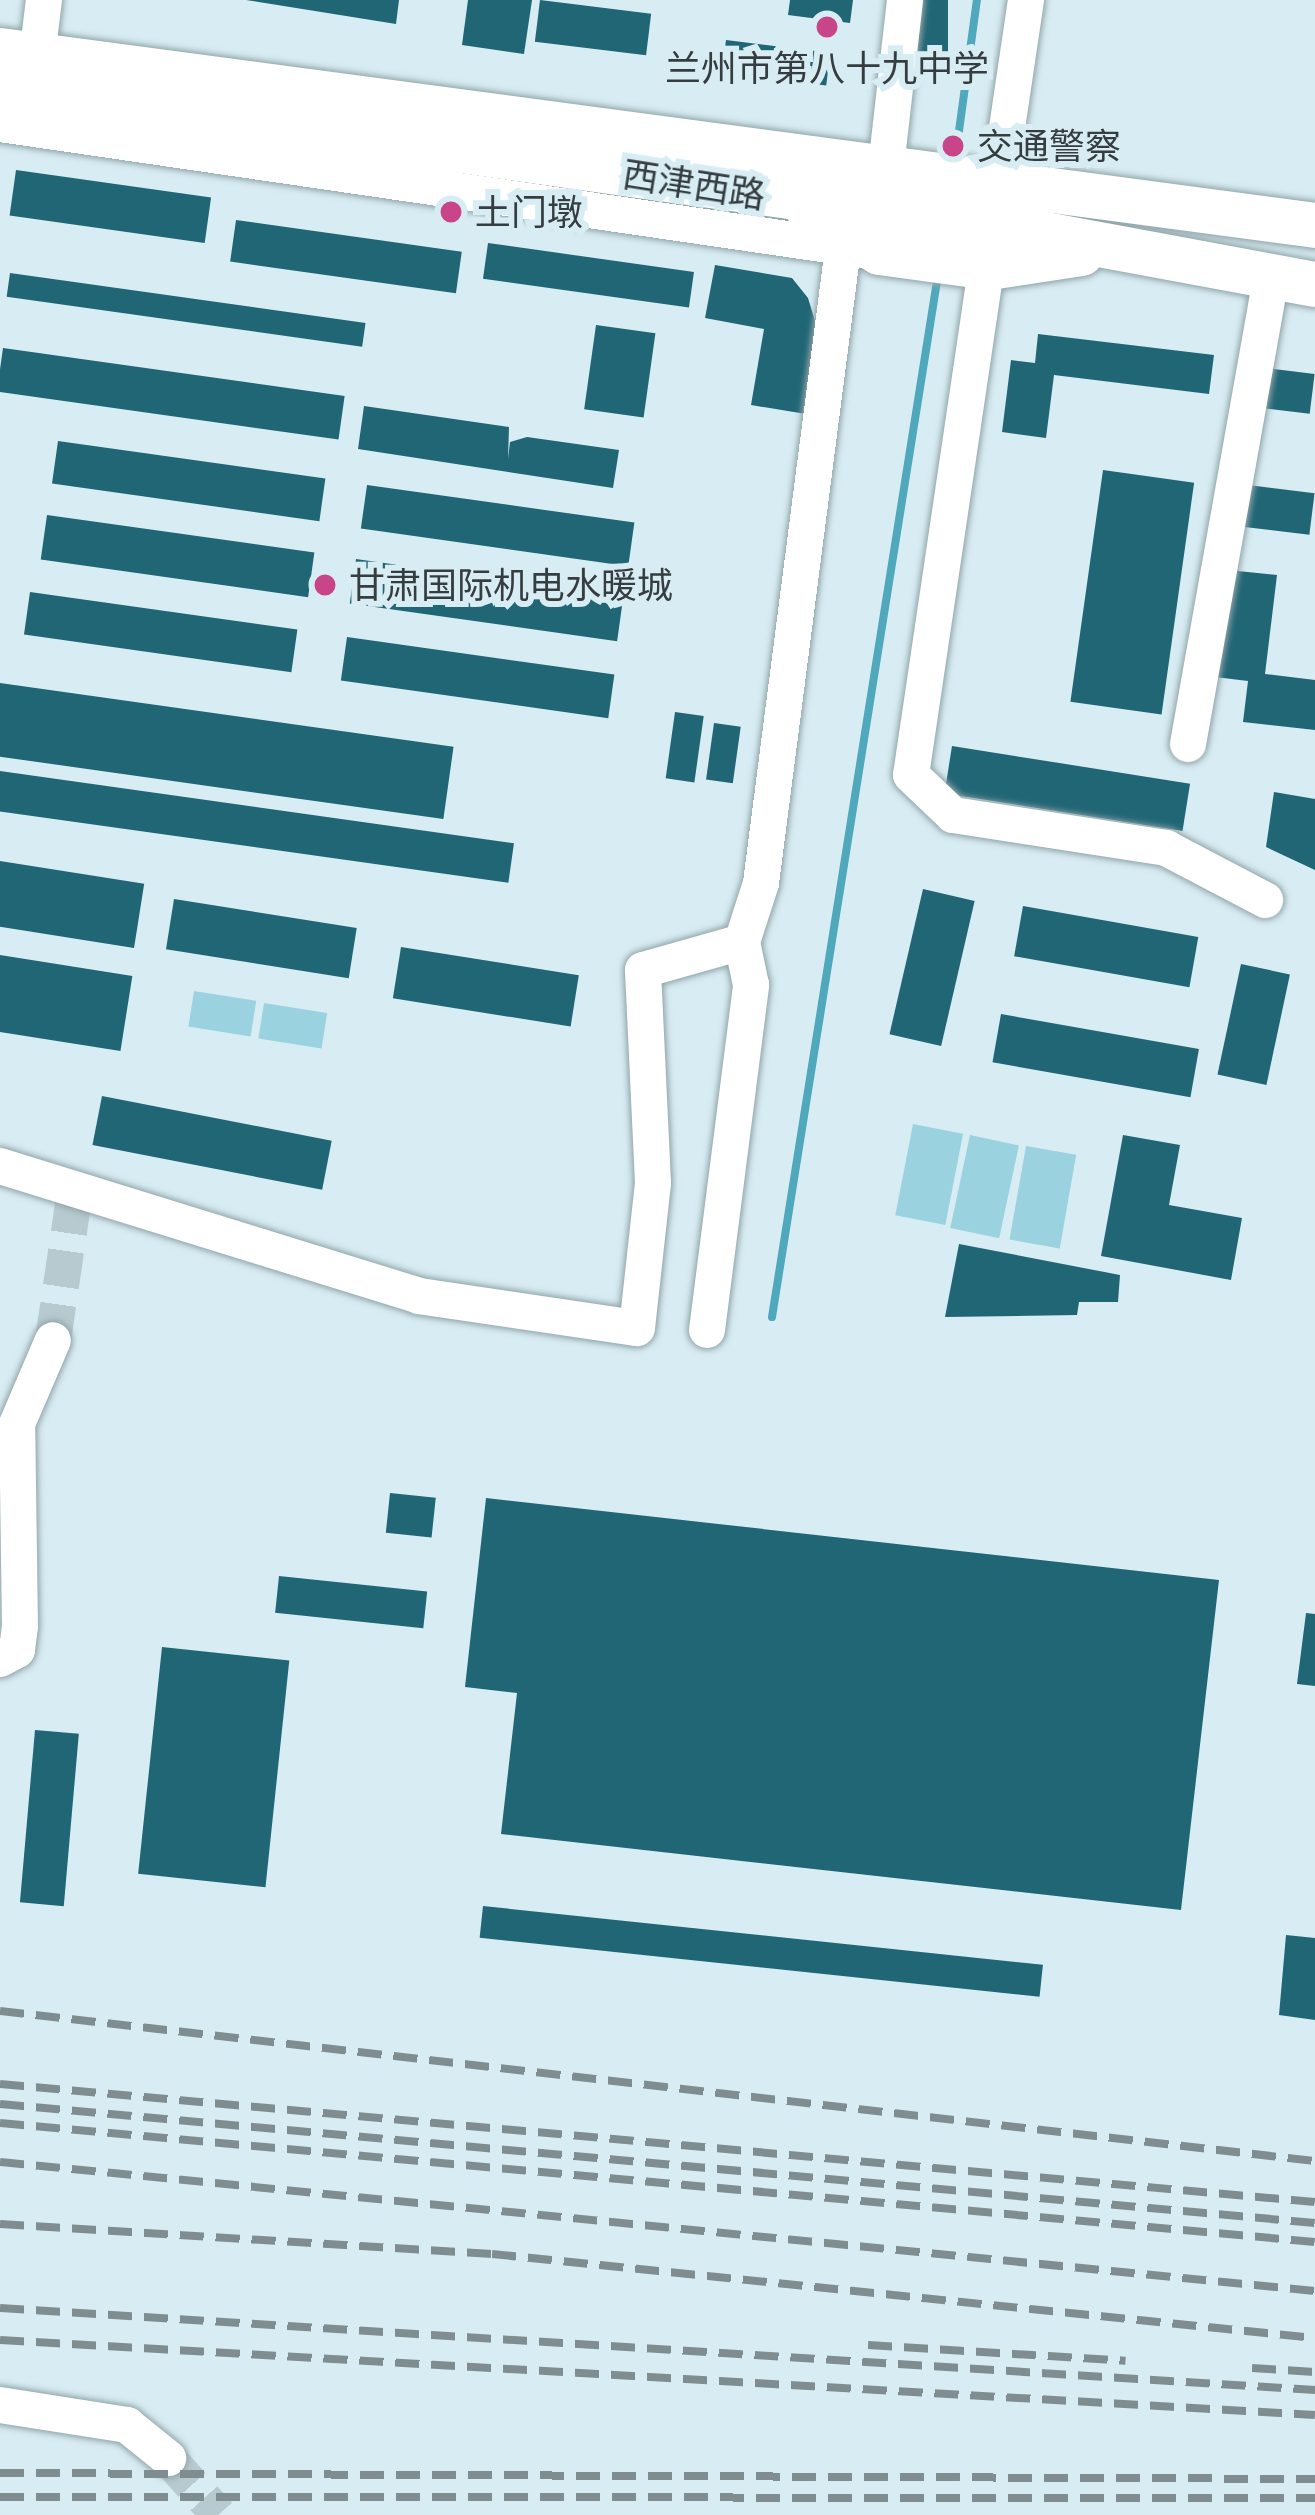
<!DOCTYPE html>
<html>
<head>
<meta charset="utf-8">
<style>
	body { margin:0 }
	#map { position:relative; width:1315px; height:2515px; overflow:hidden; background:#d8edf3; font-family:"IBM Plex Sans","Noto Sans SC",sans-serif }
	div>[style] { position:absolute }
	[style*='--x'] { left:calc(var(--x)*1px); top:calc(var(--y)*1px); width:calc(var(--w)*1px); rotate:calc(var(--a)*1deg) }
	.green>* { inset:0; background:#9bd2df; transform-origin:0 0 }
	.stream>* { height:8px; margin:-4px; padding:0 4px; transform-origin:4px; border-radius:4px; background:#4fa8bc }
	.building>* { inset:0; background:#206675; transform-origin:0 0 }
	.minor-tunnel>* { height:36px; margin-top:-18px; transform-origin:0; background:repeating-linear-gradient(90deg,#b7cacf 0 36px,transparent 0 54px) }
	.roads { filter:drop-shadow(0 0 3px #91a5aa) drop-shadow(0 0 3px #91a5aa) }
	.minor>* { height:36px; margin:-18px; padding:0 18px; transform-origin:18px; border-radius:18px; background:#fff }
	.major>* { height:45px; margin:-22.5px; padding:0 22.5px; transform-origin:22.5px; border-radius:22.5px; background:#fff }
	.rail>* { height:8px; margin-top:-4px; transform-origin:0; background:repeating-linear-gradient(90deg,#7f8d91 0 24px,transparent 0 36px) }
	.dots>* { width:33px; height:33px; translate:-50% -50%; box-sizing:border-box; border:6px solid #d8edf3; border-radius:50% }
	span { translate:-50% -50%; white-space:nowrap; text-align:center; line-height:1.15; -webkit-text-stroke:12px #d8edf3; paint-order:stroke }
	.poi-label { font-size:36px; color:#353d40 }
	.left { translate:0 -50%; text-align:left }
	.street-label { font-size:36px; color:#353d40 }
</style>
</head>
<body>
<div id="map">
	<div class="green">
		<i style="left:194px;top:991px;width:63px;height:36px;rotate:9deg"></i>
		<i style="left:264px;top:1003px;width:64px;height:36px;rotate:9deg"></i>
		<i style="left:913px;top:1124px;width:51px;height:93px;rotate:11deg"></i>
		<i style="left:970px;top:1135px;width:50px;height:95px;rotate:12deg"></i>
		<i style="left:1026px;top:1146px;width:51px;height:95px;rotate:10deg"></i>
	</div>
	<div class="stream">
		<i style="--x:955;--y:160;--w:162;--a:-82.2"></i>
		<i style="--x:772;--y:1317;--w:1055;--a:-80.95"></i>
	</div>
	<div class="building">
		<i style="clip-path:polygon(246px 0,399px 0,396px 24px)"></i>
		<i style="clip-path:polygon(468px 0,532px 0,524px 54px,462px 45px)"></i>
		<i style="left:540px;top:0;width:112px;height:42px;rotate:7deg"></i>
		<i style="clip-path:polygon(790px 0,853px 0,850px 23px,788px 15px)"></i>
		<i style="left:916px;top:0;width:32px;height:77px"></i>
		<i style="left:726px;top:40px;width:105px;height:33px;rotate:7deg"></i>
		<i style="left:16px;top:170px;width:197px;height:46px;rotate:8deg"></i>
		<i style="left:236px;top:220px;width:228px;height:42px;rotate:8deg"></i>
		<i style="left:488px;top:243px;width:208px;height:36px;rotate:8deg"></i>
		<i style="clip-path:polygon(715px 265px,792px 278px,808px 298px,820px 337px,806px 414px,751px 405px,764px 329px,705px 318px)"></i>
		<i style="left:10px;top:273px;width:359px;height:24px;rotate:8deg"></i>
		<i style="left:596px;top:325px;width:60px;height:85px;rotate:8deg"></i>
		<i style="clip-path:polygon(1038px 334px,1214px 355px,1209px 394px,1054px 375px,1046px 438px,1002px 432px,1011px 360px,1035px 363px)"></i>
		<i style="left:3px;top:348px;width:345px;height:44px;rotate:8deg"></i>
		<i style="left:1257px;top:367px;width:58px;height:40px;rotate:7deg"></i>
		<i style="clip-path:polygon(364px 406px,509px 427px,508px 459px,510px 442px,527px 437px,619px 450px,613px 488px,358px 449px)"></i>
		<i style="left:58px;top:441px;width:270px;height:43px;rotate:8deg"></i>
		<i style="left:1103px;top:470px;width:92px;height:234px;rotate:8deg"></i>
		<i style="left:367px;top:485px;width:270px;height:44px;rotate:8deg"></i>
		<i style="left:1248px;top:485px;width:67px;height:42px;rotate:7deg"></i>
		<i style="left:47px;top:515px;width:270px;height:45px;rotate:8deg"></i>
		<i style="left:356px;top:559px;width:270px;height:45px;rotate:8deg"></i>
		<i style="clip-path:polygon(1228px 570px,1277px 575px,1265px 674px,1315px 680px,1315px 730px,1243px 722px,1248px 681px,1215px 677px)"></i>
		<i style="left:30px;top:592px;width:270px;height:43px;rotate:8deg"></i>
		<i style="left:347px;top:637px;width:270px;height:44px;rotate:8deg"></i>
		<i style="left:0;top:683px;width:458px;height:73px;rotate:8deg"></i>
		<i style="left:675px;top:712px;width:29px;height:67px;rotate:8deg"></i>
		<i style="left:714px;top:723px;width:27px;height:57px;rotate:8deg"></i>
		<i style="left:952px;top:746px;width:241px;height:48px;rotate:9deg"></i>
		<i style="left:0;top:771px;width:519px;height:40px;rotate:8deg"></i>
		<i style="clip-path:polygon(1274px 792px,1315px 799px,1315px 870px,1266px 847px)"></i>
		<i style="left:0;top:861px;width:146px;height:65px;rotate:9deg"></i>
		<i style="left:923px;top:889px;width:53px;height:149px;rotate:13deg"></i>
		<i style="left:174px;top:899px;width:185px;height:51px;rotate:9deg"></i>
		<i style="left:1023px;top:906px;width:178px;height:51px;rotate:10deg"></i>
		<i style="left:401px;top:947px;width:180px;height:52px;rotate:9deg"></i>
		<i style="left:0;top:955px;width:134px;height:76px;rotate:9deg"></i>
		<i style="left:1241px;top:964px;width:50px;height:113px;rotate:12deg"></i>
		<i style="left:1001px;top:1014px;width:201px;height:49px;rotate:10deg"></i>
		<i style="left:102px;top:1096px;width:234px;height:50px;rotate:11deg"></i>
		<i style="clip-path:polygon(1123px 1135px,1180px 1145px,1169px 1205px,1242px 1218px,1231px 1280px,1101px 1256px)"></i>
		<i style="clip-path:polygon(959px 1244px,1120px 1275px,1118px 1302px,1079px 1302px,1077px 1315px,945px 1317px)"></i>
		<i style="left:390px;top:1493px;width:46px;height:40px;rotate:6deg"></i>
		<i style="clip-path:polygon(486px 1498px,1219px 1580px,1181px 1910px,501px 1834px,517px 1693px,465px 1687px)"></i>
		<i style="left:279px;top:1576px;width:149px;height:37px;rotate:6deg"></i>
		<i style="clip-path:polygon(1306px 1613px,1315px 1614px,1315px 1686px,1297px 1684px)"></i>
		<i style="left:162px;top:1647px;width:128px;height:228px;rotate:6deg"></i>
		<i style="left:35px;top:1730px;width:44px;height:173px;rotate:5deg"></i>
		<i style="left:483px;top:1906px;width:563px;height:32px;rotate:6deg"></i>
		<i style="clip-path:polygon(1286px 1935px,1315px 1938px,1315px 2020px,1279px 2015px)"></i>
	</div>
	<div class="minor-tunnel">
		<i style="--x:53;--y:1340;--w:137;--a:-81.6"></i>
		<i style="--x:168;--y:2458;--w:76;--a:48.2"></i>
	</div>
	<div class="roads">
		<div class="minor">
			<i style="--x:1026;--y:0;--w:783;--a:98.44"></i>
			<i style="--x:911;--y:775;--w:58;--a:43.6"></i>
			<i style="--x:953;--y:815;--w:216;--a:8.8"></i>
			<i style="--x:1166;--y:848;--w:112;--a:27.7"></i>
			<i style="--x:37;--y:56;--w:56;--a:-82.9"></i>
			<i style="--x:0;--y:124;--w:872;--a:8.31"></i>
			<i style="--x:886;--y:167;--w:168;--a:-83.5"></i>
			<i style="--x:1188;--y:744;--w:474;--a:-79.9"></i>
			<i style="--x:0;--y:1166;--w:439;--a:17.2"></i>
			<i style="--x:419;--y:1296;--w:220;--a:8.4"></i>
			<i style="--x:637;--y:1328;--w:146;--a:-83.7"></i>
			<i style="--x:653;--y:1183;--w:213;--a:-92.7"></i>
			<i style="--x:643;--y:970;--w:103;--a:-15.8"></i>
			<i style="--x:742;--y:942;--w:62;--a:-72.1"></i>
			<i style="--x:761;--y:883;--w:640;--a:-82.64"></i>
			<i style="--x:707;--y:1330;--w:348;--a:-82.7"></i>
			<i style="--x:751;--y:985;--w:44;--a:-101.8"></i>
			<i style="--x:0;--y:1659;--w:19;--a:-28"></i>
			<i style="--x:17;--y:1650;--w:23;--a:-83"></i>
			<i style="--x:20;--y:1627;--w:203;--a:-90.8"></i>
			<i style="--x:17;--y:1424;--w:91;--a:-66.8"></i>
			<i style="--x:0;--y:2405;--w:129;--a:8.9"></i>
			<i style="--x:127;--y:2425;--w:53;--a:38.8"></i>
		</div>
		<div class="major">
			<i style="--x:0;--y:50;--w:1327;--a:7.58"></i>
			<i style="--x:0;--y:86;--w:1006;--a:7.94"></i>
			<i style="--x:996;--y:225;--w:324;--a:10.5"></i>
			<i style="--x:807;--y:208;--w:84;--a:31.4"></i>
			<i style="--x:879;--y:252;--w:111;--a:7.8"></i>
			<i style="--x:989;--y:267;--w:93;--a:-8.7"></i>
		</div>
	</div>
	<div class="rail">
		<i style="--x:0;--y:2011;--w:1324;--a:6.51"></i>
		<i style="--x:0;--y:2084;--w:1320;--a:5.13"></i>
		<i style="--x:0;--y:2104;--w:1320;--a:5.17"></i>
		<i style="--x:0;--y:2123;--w:1320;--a:5.17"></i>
		<i style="--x:0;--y:2162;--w:1321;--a:5.6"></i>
		<i style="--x:0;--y:2224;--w:493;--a:3.5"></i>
		<i style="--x:492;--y:2254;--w:827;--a:5.83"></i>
		<i style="--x:0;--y:2308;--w:1318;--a:3.57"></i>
		<i style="--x:0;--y:2340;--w:1317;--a:3.26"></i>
		<i style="--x:868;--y:2345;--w:258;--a:3.5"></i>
		<i style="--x:1252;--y:2368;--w:63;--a:3.6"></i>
		<i style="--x:0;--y:2473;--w:1315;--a:0.26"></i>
		<i style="--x:0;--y:2497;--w:1315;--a:0.04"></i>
	</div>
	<div class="dots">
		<i style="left:827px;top:27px;background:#c8458a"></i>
		<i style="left:953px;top:146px;background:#c8458a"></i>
		<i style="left:451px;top:212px;background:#c8458a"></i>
		<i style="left:325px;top:585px;background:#c8458a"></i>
	</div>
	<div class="poi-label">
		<span style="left:827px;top:68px">兰州市第八十九中学</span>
		<span class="left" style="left:977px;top:146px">交通警察</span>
		<span class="left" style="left:475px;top:212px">土门墩</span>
		<span class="left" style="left:349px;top:585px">甘肃国际机电水暖城</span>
	</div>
	<div class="street-label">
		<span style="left:694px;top:184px;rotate:9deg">西津西路</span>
	</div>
</div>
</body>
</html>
